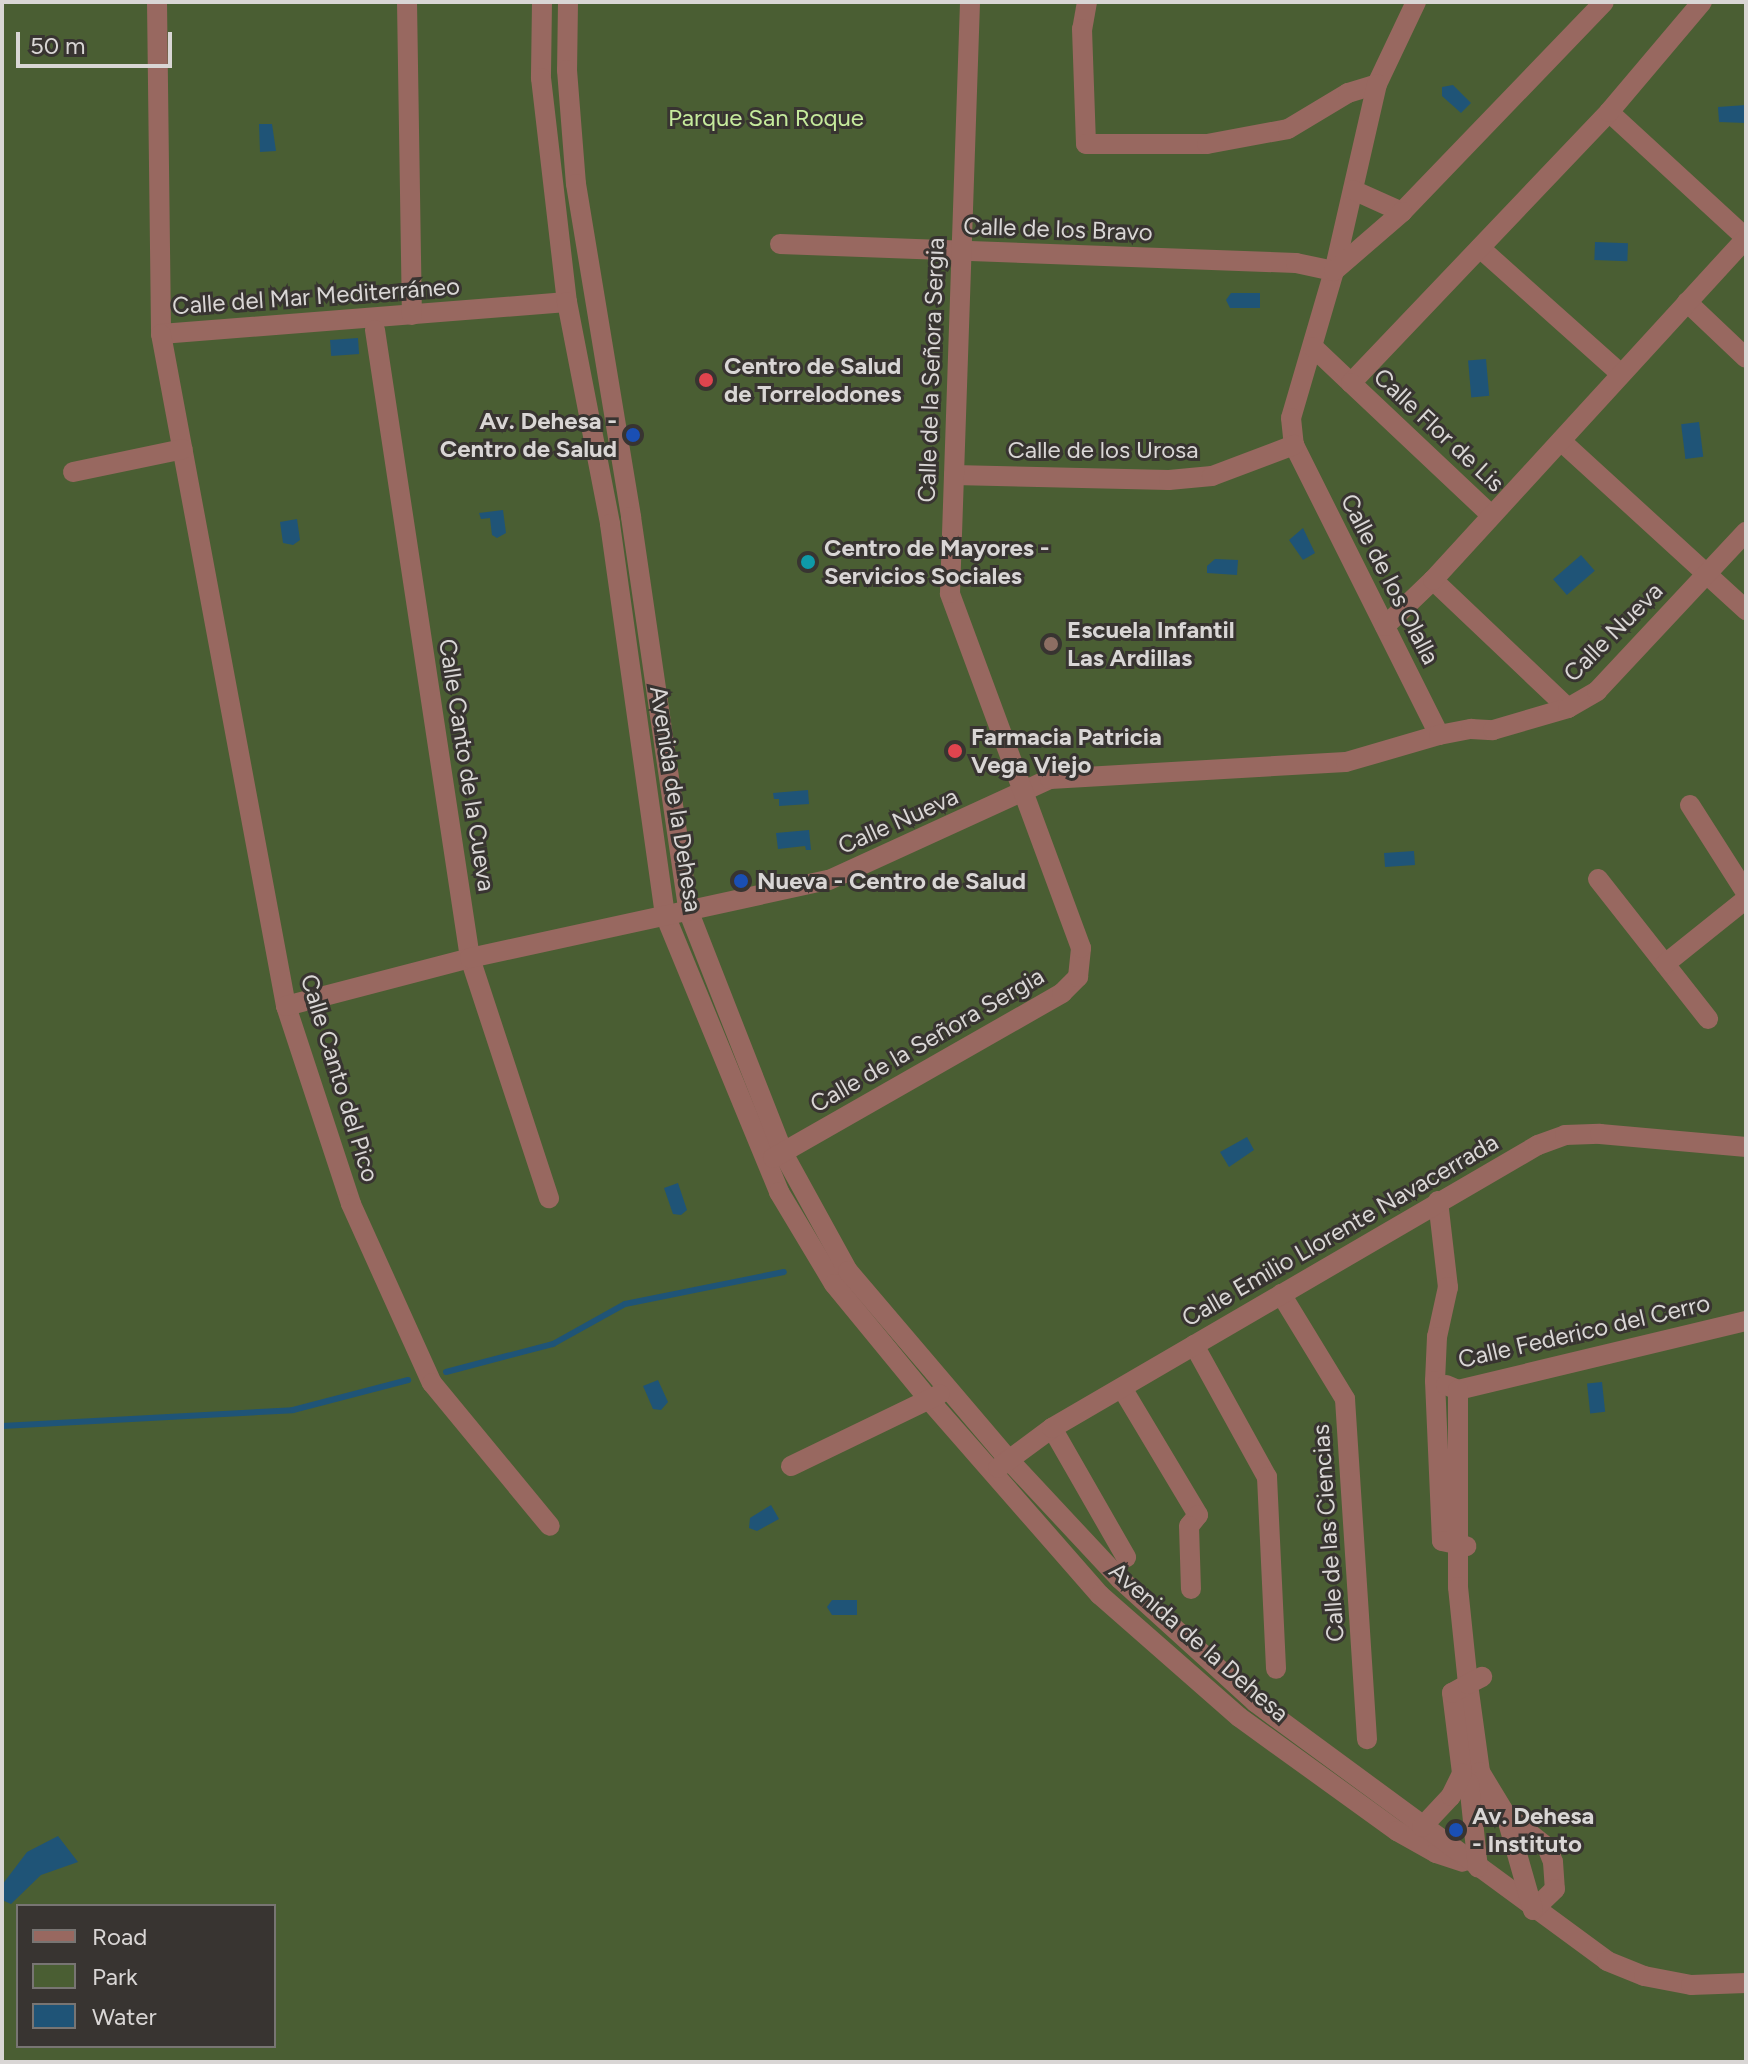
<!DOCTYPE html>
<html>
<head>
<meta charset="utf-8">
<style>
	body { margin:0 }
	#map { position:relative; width:1748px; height:2064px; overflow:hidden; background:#383431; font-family:Figtree,sans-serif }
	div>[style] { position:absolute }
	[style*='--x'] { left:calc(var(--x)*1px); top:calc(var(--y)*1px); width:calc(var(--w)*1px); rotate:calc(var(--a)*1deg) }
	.green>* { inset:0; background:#4a5e33 }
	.water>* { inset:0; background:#1f5477; transform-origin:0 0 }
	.stream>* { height:6px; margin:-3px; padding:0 3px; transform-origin:3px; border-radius:3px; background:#1f5477 }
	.minor>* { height:20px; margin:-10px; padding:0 10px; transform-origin:10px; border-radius:10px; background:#986860 }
	.dots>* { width:22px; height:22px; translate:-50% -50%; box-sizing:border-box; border:4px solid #383431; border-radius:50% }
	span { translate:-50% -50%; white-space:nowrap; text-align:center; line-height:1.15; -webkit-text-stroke:6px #383431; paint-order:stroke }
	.park-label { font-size:24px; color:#c5ea9c }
	.street-label { font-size:24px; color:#d9d6d5 }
	.poi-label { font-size:24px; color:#d9d6d5; font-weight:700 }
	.left { translate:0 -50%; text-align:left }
	.right { translate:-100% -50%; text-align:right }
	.frame { position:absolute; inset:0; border:4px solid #d9d6d5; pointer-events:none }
	.legend { position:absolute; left:16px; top:1904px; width:260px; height:144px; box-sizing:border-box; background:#383431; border:2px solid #787573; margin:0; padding:10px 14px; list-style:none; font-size:24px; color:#d9d6d5 }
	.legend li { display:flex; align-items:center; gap:16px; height:40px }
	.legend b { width:40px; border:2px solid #787573 }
	.scale { position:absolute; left:16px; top:32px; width:156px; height:36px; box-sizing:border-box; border:4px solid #d9d6d5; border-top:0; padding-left:10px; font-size:24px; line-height:28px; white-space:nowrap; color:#d9d6d5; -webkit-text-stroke:6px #383431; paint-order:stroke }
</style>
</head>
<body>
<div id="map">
	<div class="green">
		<i style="clip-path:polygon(evenodd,2px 2px,1746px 2px,1746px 2062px,2px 2062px,2px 2px,18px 1906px,274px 1906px,274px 2046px,18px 2046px,18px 1906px)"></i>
	</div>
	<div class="water">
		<i style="clip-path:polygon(1453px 85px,1471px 103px,1461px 113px,1442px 96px,1442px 87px)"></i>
		<i style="clip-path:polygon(1746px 105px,1746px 123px,1719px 122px,1718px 107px)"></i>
		<i style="clip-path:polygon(259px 124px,272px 124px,276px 151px,260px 152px)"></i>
		<i style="left:1595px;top:242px;width:33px;height:18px;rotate:2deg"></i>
		<i style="clip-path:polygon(1231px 293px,1260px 293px,1260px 308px,1230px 308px,1226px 300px)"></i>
		<i style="left:358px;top:338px;width:16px;height:28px;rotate:86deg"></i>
		<i style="left:1486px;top:359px;width:37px;height:18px;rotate:85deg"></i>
		<i style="left:1699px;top:422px;width:35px;height:18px;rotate:83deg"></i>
		<i style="clip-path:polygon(503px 510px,506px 533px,497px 538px,492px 535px,490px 518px,481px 519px,479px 513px)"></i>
		<i style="clip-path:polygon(297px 519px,300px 540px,293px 545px,283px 543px,280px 522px)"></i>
		<i style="clip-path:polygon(1303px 528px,1315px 553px,1303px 560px,1289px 540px)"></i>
		<i style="left:1581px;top:555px;width:21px;height:37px;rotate:49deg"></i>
		<i style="clip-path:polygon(1215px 559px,1238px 560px,1237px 575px,1207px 573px,1207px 566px)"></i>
		<i style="clip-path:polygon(808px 790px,809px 804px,779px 806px,779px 799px,774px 799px,773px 793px)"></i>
		<i style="clip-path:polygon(809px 830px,811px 850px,806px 850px,805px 846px,778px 849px,776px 833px)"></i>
		<i style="left:1414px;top:851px;width:14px;height:30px;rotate:86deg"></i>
		<i style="clip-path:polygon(1247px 1137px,1254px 1150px,1229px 1167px,1220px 1152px)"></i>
		<i style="clip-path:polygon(678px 1183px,687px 1210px,681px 1215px,673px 1214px,664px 1188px)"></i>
		<i style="clip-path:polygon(658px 1380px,668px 1402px,661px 1410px,653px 1409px,643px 1386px)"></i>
		<i style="left:1602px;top:1382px;width:30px;height:15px;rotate:84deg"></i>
		<i style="clip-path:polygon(771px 1505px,779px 1519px,757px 1531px,749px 1528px,750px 1518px)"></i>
		<i style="clip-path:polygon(832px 1600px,857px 1600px,857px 1615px,832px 1615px,827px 1607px)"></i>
		<i style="clip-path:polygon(58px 1836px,78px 1862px,41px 1875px,11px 1904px,2px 1900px,2px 1885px,27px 1852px)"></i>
	</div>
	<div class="stream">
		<i style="--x:446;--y:1372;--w:111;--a:-14.7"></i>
		<i style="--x:553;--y:1344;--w:82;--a:-29.1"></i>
		<i style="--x:625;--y:1304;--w:162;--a:-11.4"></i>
		<i style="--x:2;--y:1426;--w:291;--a:-3.1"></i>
		<i style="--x:293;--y:1410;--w:119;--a:-14.6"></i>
	</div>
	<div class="minor">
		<i style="--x:157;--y:2;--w:332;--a:89.3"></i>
		<i style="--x:161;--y:334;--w:407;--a:-4.5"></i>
		<i style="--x:407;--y:2;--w:313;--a:89.1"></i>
		<i style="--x:542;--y:2;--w:76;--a:90.8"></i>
		<i style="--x:541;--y:78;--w:226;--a:83.4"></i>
		<i style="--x:567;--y:302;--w:226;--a:79"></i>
		<i style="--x:610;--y:524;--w:395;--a:82"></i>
		<i style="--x:665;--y:915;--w:300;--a:67.6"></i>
		<i style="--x:779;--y:1192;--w:107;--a:59.1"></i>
		<i style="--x:834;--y:1284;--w:151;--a:50.6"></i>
		<i style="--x:930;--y:1401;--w:258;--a:48.8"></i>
		<i style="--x:1100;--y:1595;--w:185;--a:41.3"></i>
		<i style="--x:1239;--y:1717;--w:195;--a:35.8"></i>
		<i style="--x:1397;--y:1831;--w:45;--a:29.4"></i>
		<i style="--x:1436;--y:1853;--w:28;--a:18"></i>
		<i style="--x:568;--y:2;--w:68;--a:90.8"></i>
		<i style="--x:567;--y:70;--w:114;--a:85.5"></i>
		<i style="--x:576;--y:184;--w:338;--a:80.6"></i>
		<i style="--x:631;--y:517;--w:397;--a:81.7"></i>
		<i style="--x:688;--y:910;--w:261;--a:68.6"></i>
		<i style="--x:783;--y:1153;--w:135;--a:61.2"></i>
		<i style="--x:848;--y:1271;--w:247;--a:49.6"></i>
		<i style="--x:1008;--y:1459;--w:164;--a:47"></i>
		<i style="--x:1120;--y:1579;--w:183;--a:42.3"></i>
		<i style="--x:1255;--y:1702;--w:437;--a:36.3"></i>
		<i style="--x:1607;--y:1961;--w:40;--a:22"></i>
		<i style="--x:1644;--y:1976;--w:48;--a:10.8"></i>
		<i style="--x:1691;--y:1985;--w:55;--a:-2.1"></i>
		<i style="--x:1087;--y:2;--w:27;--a:100"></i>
		<i style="--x:1082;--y:29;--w:115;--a:88"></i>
		<i style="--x:1086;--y:144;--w:121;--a:0"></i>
		<i style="--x:1207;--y:144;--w:82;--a:-10.5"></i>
		<i style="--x:1288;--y:129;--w:70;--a:-31"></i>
		<i style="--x:1348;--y:93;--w:30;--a:-17"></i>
		<i style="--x:1416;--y:2;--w:91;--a:115.4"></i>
		<i style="--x:1377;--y:84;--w:192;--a:102.9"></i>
		<i style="--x:1334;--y:271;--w:153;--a:106.3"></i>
		<i style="--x:1291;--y:418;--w:27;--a:84"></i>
		<i style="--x:1294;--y:445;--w:324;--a:63.4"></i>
		<i style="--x:1609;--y:112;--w:186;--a:42.6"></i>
		<i style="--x:1353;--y:190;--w:54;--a:24.2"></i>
		<i style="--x:1402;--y:212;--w:291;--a:-46.1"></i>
		<i style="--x:780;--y:244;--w:516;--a:2.11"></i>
		<i style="--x:1296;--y:263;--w:39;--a:12"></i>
		<i style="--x:1480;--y:248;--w:188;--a:41.8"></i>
		<i style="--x:1334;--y:271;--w:90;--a:-40.9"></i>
		<i style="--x:1687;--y:302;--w:81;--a:43.5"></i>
		<i style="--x:375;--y:330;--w:635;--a:81.4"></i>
		<i style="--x:470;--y:958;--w:253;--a:71.8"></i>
		<i style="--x:161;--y:334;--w:684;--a:79.46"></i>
		<i style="--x:286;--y:1006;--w:208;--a:71.8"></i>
		<i style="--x:351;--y:1204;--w:196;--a:65.7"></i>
		<i style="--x:432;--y:1383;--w:185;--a:50.5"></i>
		<i style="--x:1313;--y:347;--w:52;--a:43.5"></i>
		<i style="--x:1351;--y:383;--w:374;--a:-46.4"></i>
		<i style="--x:1609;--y:112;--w:144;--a:-49.8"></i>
		<i style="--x:1351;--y:383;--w:192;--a:43.3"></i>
		<i style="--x:1561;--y:441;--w:251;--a:42.4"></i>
		<i style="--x:73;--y:472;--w:112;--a:-11.8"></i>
		<i style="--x:954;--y:475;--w:215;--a:1.3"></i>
		<i style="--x:1169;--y:480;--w:43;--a:-5.3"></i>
		<i style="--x:1212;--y:476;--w:88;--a:-20.7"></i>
		<i style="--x:1433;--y:580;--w:186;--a:43.5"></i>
		<i style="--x:1385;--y:626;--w:66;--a:-43.8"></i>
		<i style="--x:1433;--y:580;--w:464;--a:-47.5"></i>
		<i style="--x:1690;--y:805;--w:104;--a:57.5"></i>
		<i style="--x:1598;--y:879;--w:178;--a:51.8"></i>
		<i style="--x:1665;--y:964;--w:104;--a:-38.7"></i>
		<i style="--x:286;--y:1006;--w:190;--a:-14.6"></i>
		<i style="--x:470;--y:958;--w:367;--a:-12.3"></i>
		<i style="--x:829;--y:880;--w:243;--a:-24.6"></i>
		<i style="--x:1050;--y:779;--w:296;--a:-3.3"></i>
		<i style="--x:1346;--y:762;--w:97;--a:-16.2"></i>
		<i style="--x:1439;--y:735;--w:33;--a:-11"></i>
		<i style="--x:1471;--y:729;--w:22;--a:3"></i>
		<i style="--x:1493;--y:730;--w:78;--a:-16.3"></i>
		<i style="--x:1568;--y:708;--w:34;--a:-30"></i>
		<i style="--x:1597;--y:691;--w:218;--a:-46.9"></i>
		<i style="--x:773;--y:1158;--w:333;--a:-29.7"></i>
		<i style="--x:1062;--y:993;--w:23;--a:-45"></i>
		<i style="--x:1078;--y:977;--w:29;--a:-84"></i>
		<i style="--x:1081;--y:948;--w:378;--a:-110.3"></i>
		<i style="--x:950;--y:593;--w:591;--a:-88.06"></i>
		<i style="--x:1438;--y:1201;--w:87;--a:83.4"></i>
		<i style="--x:1448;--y:1287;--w:51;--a:102.4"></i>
		<i style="--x:1437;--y:1337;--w:44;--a:92.6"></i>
		<i style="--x:1435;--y:1381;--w:160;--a:87.5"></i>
		<i style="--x:1442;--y:1541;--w:25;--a:12"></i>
		<i style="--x:1281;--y:1294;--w:123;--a:58.6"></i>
		<i style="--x:1345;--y:1399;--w:341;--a:86.3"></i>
		<i style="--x:1194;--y:1345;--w:151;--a:61.1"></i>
		<i style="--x:1267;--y:1477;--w:192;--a:87.3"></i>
		<i style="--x:1446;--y:1385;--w:13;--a:23"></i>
		<i style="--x:1458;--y:1390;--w:296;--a:-13.5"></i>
		<i style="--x:1122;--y:1388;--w:148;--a:59.1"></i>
		<i style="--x:1198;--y:1515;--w:14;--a:129"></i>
		<i style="--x:1189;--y:1526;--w:63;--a:88.2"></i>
		<i style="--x:1458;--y:1390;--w:197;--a:90"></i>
		<i style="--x:1458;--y:1587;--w:98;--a:84.1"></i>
		<i style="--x:1468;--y:1684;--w:89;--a:82.2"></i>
		<i style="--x:1480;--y:1772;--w:50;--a:58.8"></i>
		<i style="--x:1506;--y:1815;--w:52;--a:38"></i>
		<i style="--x:1547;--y:1847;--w:16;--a:68"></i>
		<i style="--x:1553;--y:1862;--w:27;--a:86"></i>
		<i style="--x:1555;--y:1889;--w:30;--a:136"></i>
		<i style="--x:1533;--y:1910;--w:99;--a:-105.9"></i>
		<i style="--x:1506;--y:1815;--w:61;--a:-136.3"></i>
		<i style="--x:1462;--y:1773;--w:81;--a:-97.1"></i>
		<i style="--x:1452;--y:1693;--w:18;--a:-29"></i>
		<i style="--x:1468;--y:1684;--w:16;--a:-27"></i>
		<i style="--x:1052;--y:1428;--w:149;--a:60.2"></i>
		<i style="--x:791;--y:1466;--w:165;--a:-25.8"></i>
		<i style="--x:998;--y:1468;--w:67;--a:-36.5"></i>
		<i style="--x:1052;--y:1428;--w:562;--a:-30.21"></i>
		<i style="--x:1538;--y:1145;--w:29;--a:-20"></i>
		<i style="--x:1565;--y:1135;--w:35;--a:-2"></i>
		<i style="--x:1600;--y:1134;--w:147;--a:5.1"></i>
		<i style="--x:1469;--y:1783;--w:85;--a:84"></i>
		<i style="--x:1422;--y:1827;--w:42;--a:-46.9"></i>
		<i style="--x:1451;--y:1796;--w:25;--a:-64"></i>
	</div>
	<div class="dots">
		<i style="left:706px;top:380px;background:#e0444e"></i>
		<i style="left:633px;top:435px;background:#1a4fb4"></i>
		<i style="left:808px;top:562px;background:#0f9aa8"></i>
		<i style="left:1051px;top:644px;background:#8d6e63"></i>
		<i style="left:955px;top:751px;background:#e0444e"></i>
		<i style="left:741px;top:881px;background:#1a4fb4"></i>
		<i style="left:1456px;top:1830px;background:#1a4fb4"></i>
	</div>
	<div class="park-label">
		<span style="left:766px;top:118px">Parque San Roque</span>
	</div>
	<div class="street-label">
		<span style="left:1058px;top:229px;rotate:2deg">Calle de los Bravo</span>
		<span style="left:316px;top:296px;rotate:-4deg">Calle del Mar Mediterráneo</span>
		<span style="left:931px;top:370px;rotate:-88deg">Calle de la Señora Sergia</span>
		<span style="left:1439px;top:430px;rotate:43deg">Calle Flor de Lis</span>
		<span style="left:1103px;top:450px">Calle de los Urosa</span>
		<span style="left:1390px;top:579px;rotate:63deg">Calle de los Olalla</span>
		<span style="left:1613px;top:632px;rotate:-45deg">Calle Nueva</span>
		<span style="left:467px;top:765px;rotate:81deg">Calle Canto de la Cueva</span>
		<span style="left:676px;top:799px;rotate:81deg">Avenida de la Dehesa</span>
		<span style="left:898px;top:821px;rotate:-24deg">Calle Nueva</span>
		<span style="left:927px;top:1040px;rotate:-30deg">Calle de la Señora Sergia</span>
		<span style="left:340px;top:1078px;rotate:73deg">Calle Canto del Pico</span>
		<span style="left:1340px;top:1230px;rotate:-30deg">Calle Emilio Llorente Navacerrada</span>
		<span style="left:1584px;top:1331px;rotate:-13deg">Calle Federico del Cerro</span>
		<span style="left:1328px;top:1533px;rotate:-94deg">Calle de las Ciencias</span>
		<span style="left:1199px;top:1642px;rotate:41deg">Avenida de la Dehesa</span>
	</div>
	<div class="poi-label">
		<span class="left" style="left:724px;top:380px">Centro de Salud<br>de Torrelodones</span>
		<span class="right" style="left:617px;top:435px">Av. Dehesa -<br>Centro de Salud</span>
		<span class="left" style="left:824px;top:562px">Centro de Mayores -<br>Servicios Sociales</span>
		<span class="left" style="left:1067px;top:644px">Escuela Infantil<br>Las Ardillas</span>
		<span class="left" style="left:971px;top:751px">Farmacia Patricia<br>Vega Viejo</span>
		<span class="left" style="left:757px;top:881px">Nueva - Centro de Salud</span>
		<span class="left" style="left:1472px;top:1830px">Av. Dehesa<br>- Instituto</span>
	</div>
	<div class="frame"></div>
	<ul class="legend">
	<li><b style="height:10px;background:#986860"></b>Road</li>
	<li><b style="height:22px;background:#4a5e33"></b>Park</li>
	<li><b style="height:22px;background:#1f5477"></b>Water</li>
	</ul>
	<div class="scale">50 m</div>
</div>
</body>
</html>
